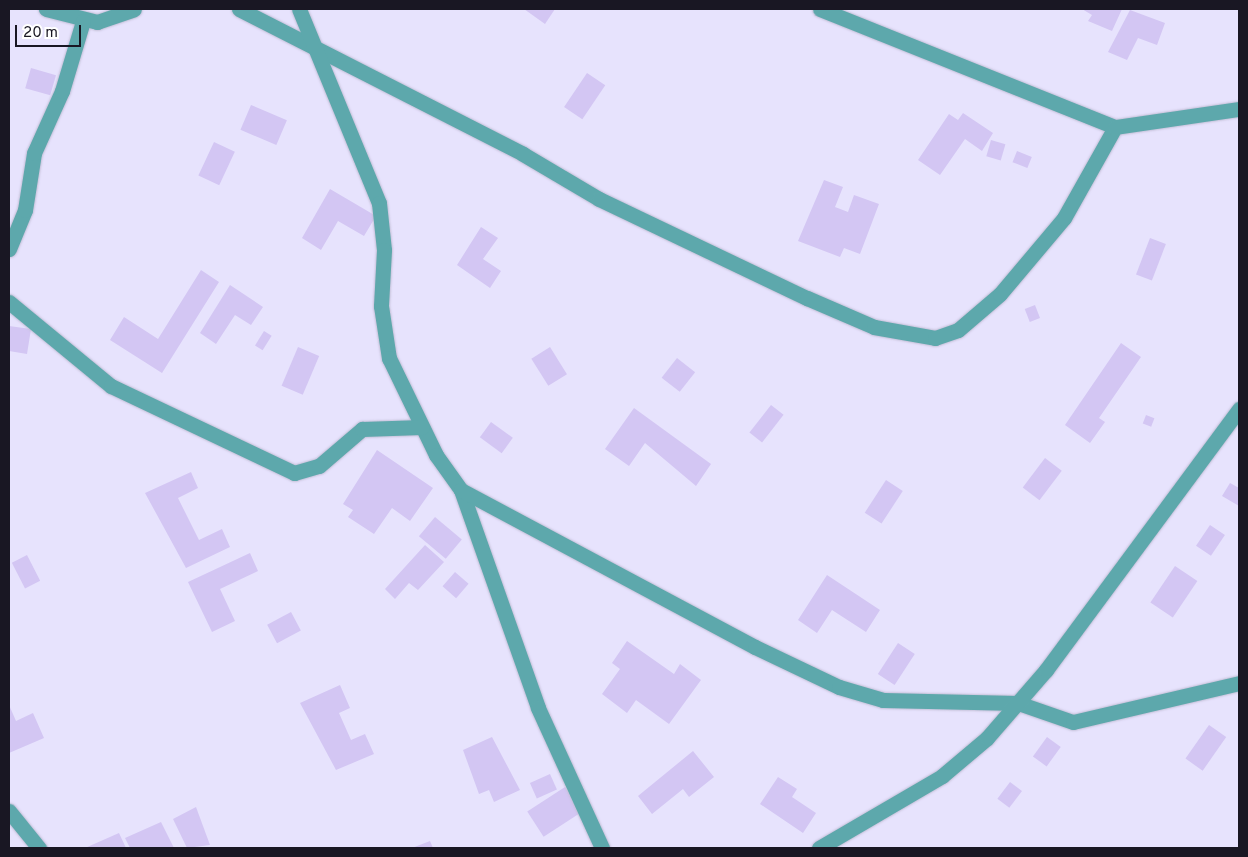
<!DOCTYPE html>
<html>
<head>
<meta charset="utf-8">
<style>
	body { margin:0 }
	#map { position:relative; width:1248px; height:857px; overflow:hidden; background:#e7e3fd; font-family:Overpass,sans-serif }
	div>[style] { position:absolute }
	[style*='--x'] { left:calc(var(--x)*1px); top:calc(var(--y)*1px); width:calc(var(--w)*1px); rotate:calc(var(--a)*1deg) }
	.building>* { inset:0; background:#d3c6f3; transform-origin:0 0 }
	.roads { filter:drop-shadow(0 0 1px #c2bed6) drop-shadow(0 0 1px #c2bed6) }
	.street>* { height:15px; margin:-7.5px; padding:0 7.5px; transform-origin:7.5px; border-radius:7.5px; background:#5da8ac }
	span { translate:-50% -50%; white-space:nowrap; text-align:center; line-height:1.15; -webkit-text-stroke:5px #fff; paint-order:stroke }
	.frame { position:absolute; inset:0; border:10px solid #191723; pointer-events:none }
	.scale { position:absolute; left:15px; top:25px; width:66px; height:22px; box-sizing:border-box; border:2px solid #191723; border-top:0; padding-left:6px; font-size:15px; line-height:18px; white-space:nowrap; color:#191723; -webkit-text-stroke:4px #fff; paint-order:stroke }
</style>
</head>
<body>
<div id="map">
	<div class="building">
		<i style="clip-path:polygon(524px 9px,555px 9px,545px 24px)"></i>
		<i style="clip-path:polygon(1082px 9px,1122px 9px,1112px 31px,1088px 21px,1092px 15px)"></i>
		<i style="clip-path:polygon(1130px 10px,1165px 23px,1157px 45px,1138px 38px,1127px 60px,1108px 52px)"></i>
		<i style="left:31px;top:68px;width:26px;height:21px;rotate:16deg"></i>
		<i style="left:587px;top:73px;width:22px;height:41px;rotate:34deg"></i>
		<i style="left:251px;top:105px;width:39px;height:27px;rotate:23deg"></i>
		<i style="clip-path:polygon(963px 113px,993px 133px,982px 151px,965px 139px,940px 175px,918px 160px,949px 114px,958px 120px)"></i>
		<i style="left:991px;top:140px;width:15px;height:17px;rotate:16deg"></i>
		<i style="left:214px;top:142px;width:23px;height:37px;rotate:25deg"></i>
		<i style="left:1017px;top:151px;width:16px;height:12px;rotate:22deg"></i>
		<i style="clip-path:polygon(824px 180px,843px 187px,835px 207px,848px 212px,854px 195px,879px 204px,860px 254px,844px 248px,840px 257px,798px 241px)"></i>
		<i style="clip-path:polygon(330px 189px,376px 216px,364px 236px,338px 221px,321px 250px,302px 238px)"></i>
		<i style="clip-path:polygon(481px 227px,498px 238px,483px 259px,501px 271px,490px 288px,457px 265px)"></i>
		<i style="left:1150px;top:238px;width:17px;height:39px;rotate:21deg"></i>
		<i style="clip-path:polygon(201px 270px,219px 282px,162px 373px,110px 340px,124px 317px,158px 339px)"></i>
		<i style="clip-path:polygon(230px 285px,263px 307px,251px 325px,235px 315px,216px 344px,200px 333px)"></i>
		<i style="left:1035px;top:305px;width:14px;height:11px;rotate:69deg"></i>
		<i style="clip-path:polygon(9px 326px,31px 329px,27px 354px,9px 351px)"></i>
		<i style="left:264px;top:331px;width:9px;height:17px;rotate:32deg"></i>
		<i style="clip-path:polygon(1121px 343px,1141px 357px,1099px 418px,1105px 422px,1090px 443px,1065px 425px)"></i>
		<i style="left:298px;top:347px;width:23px;height:42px;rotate:23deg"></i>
		<i style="left:550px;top:347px;width:32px;height:22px;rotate:58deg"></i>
		<i style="left:677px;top:358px;width:23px;height:25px;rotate:38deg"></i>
		<i style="left:771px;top:405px;width:16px;height:35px;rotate:38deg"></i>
		<i style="clip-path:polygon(634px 408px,711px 464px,696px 486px,645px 443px,629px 466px,605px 449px)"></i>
		<i style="left:1146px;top:415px;width:9px;height:9px;rotate:21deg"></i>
		<i style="left:491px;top:422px;width:27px;height:19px;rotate:36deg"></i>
		<i style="clip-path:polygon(377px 450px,433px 488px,410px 521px,392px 508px,374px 534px,348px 517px,353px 510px,343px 504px)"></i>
		<i style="left:1045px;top:458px;width:21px;height:37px;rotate:37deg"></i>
		<i style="clip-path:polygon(191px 472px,198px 488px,178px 498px,199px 540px,222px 529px,230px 547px,186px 568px,145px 493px)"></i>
		<i style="left:886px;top:480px;width:20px;height:39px;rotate:33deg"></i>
		<i style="clip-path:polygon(1230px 483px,1239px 488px,1239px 506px,1222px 496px)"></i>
		<i style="left:435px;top:517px;width:35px;height:25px;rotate:40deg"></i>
		<i style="left:1210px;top:525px;width:18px;height:25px;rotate:34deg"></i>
		<i style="clip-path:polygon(425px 545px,444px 562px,418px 590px,409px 583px,395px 599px,385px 589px)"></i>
		<i style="clip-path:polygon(250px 553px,258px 571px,220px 589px,235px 621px,212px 632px,188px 582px)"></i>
		<i style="left:27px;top:555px;width:29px;height:17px;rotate:63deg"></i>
		<i style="left:1175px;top:566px;width:27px;height:44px;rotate:34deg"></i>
		<i style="left:455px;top:572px;width:18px;height:19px;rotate:41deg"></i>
		<i style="clip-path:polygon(827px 575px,880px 610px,866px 632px,832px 610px,817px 633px,798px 620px)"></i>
		<i style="left:291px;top:612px;width:21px;height:27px;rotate:62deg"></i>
		<i style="clip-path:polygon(627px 641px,674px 674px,680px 664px,701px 680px,669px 724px,636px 700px,627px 713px,602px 694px,620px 669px,612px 663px)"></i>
		<i style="left:898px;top:643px;width:20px;height:37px;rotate:33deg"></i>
		<i style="clip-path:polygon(340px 685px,350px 708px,339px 713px,351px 740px,365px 734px,374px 754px,336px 770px,300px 703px)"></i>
		<i style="clip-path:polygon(9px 705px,16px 721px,33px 713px,44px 738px,9px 753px)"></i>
		<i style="left:1209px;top:725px;width:21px;height:41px;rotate:35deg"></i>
		<i style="clip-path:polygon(492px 737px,520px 790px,494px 802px,489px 790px,479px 794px,463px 750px)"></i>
		<i style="left:1047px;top:737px;width:17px;height:24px;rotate:36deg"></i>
		<i style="clip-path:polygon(693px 751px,714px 777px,689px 797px,683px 789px,652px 814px,638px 796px)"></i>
		<i style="left:550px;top:774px;width:17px;height:22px;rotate:66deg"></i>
		<i style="clip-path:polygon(778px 777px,797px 789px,792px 797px,816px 813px,803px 833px,760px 804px)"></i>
		<i style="left:1010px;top:782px;width:15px;height:21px;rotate:37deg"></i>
		<i style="left:565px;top:787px;width:30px;height:45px;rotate:57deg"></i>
		<i style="clip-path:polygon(196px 807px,210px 845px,187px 848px,173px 819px)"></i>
		<i style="clip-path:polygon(161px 822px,174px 848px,130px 848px,125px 838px)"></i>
		<i style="clip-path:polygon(119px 833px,126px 848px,85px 848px)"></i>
		<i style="clip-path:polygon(430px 841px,433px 848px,412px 848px)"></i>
	</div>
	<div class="roads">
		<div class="street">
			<i style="--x:46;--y:9;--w:53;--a:14.3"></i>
			<i style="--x:97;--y:22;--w:39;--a:-19"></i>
			<i style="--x:239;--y:9;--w:319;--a:27"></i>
			<i style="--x:523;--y:154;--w:88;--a:30.6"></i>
			<i style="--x:599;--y:199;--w:230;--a:25.5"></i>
			<i style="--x:807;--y:298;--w:73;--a:23.4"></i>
			<i style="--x:874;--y:327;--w:62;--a:10.2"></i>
			<i style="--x:935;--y:338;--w:24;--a:-19"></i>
			<i style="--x:958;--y:330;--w:55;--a:-40.6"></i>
			<i style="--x:1000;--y:294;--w:99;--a:-49.9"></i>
			<i style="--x:1064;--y:218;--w:104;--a:-60.7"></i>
			<i style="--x:299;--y:9;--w:210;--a:67.6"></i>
			<i style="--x:379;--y:203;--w:47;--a:83.9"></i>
			<i style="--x:384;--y:250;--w:56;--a:93.1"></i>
			<i style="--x:381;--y:306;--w:53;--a:81.3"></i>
			<i style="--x:389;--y:358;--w:108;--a:64.1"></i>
			<i style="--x:436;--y:455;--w:43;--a:54.5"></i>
			<i style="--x:461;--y:490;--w:231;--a:70.5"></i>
			<i style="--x:538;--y:708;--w:154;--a:65.4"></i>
			<i style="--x:820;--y:9;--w:318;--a:21.8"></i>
			<i style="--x:1115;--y:127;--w:125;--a:-8.3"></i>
			<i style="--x:9;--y:249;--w:42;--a:-67.7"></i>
			<i style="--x:25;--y:210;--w:58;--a:-81"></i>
			<i style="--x:34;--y:153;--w:68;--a:-65.7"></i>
			<i style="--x:62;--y:91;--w:73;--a:-73.3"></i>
			<i style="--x:9;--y:302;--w:132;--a:39.5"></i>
			<i style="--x:111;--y:386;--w:203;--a:25.4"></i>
			<i style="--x:294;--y:473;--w:26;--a:-16"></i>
			<i style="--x:319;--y:466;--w:57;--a:-40.7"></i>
			<i style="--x:362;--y:429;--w:60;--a:-1.9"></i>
			<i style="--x:461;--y:490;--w:333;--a:28.1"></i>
			<i style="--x:755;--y:647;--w:93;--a:25.5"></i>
			<i style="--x:839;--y:687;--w:46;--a:16.5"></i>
			<i style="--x:883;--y:700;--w:135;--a:1.3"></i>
			<i style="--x:1018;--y:703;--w:58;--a:19.1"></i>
			<i style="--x:1073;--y:722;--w:171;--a:-13.2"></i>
			<i style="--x:9;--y:811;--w:48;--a:51"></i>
			<i style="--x:819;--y:848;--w:143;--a:-30.3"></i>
			<i style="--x:942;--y:776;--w:59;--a:-40.2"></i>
			<i style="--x:987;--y:738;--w:90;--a:-49.1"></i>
			<i style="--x:1046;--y:670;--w:325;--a:-53.5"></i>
		</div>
	</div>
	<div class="frame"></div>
	<div class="scale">20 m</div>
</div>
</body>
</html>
